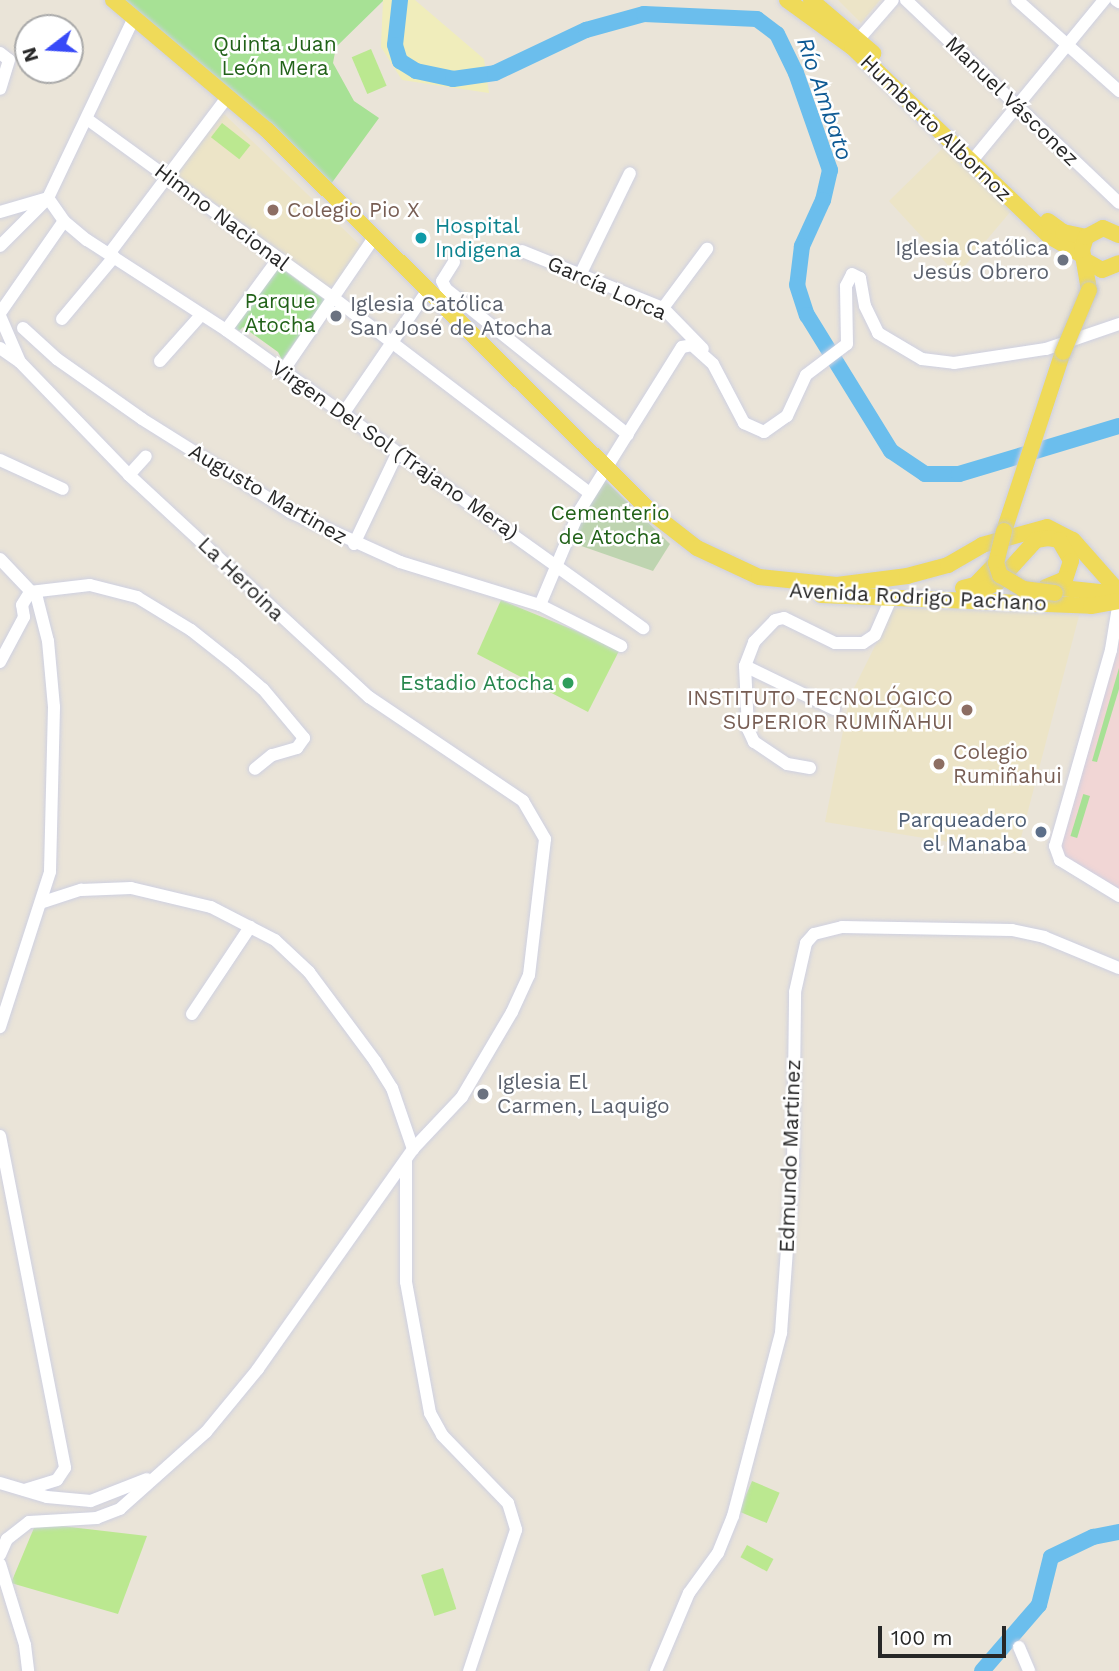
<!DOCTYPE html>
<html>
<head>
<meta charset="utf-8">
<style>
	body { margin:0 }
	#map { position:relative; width:1119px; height:1671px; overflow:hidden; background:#eae4d8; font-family:"Work Sans",sans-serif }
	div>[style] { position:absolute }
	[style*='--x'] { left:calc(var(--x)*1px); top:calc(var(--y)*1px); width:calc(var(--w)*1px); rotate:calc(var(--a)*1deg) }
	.education>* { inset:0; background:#ece4c7 }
	.medical>* { inset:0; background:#f1d6d5 }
	.green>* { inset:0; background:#a7e195; transform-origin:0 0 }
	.sand>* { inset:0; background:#f0edbb }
	.cemetery>* { inset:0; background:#bed4b0 }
	.pitch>* { inset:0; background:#bbe890; transform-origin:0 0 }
	.river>* { height:16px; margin:-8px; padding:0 8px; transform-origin:8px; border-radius:8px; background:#6bbeed }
	.roads { filter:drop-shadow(0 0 2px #ced0e1) drop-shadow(0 0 2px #ced0e1) }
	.minor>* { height:12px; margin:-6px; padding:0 6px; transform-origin:6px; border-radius:6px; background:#fff }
	.major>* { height:16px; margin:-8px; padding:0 8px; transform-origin:8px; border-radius:8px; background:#efda59 }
	.bridges { filter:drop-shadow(0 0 2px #c7c7c7) drop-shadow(0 0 2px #c7c7c7) }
	.major-bridge>* { height:16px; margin:-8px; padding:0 8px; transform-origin:8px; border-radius:8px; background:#efda59 }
	.dots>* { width:19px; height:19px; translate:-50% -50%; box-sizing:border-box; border:4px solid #fff; border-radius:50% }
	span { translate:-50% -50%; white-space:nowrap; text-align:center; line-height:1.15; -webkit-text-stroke:5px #fff; paint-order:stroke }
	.park-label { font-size:21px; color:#226219 }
	.street-label { font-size:21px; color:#272727 }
	.education-label { font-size:21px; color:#785e54 }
	.left { translate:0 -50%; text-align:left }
	.right { translate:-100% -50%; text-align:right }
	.culture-label { font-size:21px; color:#0d838f }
	.worship-label { font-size:21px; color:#5b616d }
	.leisure-label { font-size:21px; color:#27864d }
	.service-label { font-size:21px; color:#4e5e75 }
	.water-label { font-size:23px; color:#0e5a94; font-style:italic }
	.north { position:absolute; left:14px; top:14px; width:70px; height:70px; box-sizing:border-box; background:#fff; border:2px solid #a9a9a9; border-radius:50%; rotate:253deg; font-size:19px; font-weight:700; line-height:28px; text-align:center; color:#272727 }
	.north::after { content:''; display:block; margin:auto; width:24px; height:32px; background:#384af8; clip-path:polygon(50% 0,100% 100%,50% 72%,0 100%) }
	.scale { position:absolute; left:878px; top:1626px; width:128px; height:32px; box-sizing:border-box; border:4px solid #272727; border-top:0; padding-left:9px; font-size:21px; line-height:24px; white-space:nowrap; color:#272727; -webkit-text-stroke:5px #fff; paint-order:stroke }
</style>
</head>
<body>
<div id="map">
	<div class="education">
		<i style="clip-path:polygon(838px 0,880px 0,861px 23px)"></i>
		<i style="clip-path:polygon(222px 112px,362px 247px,330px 290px,174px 172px)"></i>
		<i style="clip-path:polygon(944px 147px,1011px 211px,957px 275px,889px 201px)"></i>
		<i style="clip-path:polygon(894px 608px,1080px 612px,1017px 853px,825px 822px,850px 696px)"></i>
	</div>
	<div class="medical">
		<i style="clip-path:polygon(1119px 627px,1119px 894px,1059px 855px)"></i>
	</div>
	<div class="green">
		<i style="clip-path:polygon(119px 0,384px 0,336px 47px,333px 63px,354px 101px,379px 118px,331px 184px)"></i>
		<i style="clip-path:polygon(278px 266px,325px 300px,282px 360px,278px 352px,243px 327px,239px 331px,234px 327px)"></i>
		<i style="clip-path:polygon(1119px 668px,1119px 689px,1097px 762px,1092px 761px)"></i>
		<i style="left:1090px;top:796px;width:44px;height:7px;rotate:107deg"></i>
	</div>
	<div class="sand">
		<i style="clip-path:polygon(383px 0,415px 0,484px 59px,489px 93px,402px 80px,381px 47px)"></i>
	</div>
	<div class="cemetery">
		<i style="clip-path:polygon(602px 477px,670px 544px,653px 571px,567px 541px)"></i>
	</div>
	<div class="pitch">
		<i style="left:371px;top:49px;width:40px;height:21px;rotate:67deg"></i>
		<i style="left:222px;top:123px;width:36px;height:18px;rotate:38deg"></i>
		<i style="clip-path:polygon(501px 600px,620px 649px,588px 712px,477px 654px)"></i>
		<i style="left:752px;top:1481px;width:30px;height:33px;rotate:23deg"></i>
		<i style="clip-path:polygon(36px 1523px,147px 1536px,118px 1614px,11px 1583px)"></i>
		<i style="left:747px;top:1545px;width:30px;height:14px;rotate:28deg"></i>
		<i style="left:443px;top:1568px;width:43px;height:23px;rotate:72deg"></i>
	</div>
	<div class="river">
		<i style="--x:400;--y:0;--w:45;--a:96.3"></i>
		<i style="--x:395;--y:45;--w:17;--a:73"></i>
		<i style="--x:400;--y:61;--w:19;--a:32"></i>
		<i style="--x:416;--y:71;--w:38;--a:12"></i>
		<i style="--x:453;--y:79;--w:42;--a:-8.1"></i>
		<i style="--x:495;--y:73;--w:101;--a:-25.3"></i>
		<i style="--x:586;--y:30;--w:60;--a:-15.4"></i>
		<i style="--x:644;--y:14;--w:113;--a:2.5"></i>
		<i style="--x:757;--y:19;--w:25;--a:37"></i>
		<i style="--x:777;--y:34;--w:43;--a:64"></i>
		<i style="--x:796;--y:73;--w:103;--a:70.7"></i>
		<i style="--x:830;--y:170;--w:31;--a:103"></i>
		<i style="--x:823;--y:200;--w:51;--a:114.5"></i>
		<i style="--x:802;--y:246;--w:39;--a:97"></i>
		<i style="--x:797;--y:285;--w:32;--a:72"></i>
		<i style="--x:807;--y:315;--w:160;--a:58.3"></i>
		<i style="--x:891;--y:451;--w:41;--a:34.1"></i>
		<i style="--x:925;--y:474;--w:34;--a:0"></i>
		<i style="--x:959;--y:474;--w:167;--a:-16.7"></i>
		<i style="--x:982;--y:1671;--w:87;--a:-49.2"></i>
		<i style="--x:1039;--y:1605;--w:49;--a:-76"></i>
		<i style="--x:1051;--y:1557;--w:47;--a:-25.5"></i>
		<i style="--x:1093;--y:1537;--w:26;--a:-11"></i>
	</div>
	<div class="roads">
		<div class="minor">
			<i style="--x:906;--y:0;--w:294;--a:43.6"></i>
			<i style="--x:1017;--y:0;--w:137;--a:41.7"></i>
			<i style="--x:1116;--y:0;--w:4;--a:34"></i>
			<i style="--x:852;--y:47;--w:62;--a:-48.9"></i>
			<i style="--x:0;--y:53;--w:11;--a:38"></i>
			<i style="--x:9;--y:60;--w:30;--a:107"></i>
			<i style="--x:87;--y:119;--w:301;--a:36"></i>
			<i style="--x:331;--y:296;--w:325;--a:37.3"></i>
			<i style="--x:971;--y:162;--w:210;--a:-50.6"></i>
			<i style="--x:0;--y:212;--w:50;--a:-16.3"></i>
			<i style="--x:48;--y:198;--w:28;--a:55"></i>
			<i style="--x:64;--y:221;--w:30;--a:40"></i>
			<i style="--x:87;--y:240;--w:166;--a:32.9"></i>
			<i style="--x:226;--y:330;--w:513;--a:35.55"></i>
			<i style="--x:0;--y:246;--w:68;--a:-45"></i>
			<i style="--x:48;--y:198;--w:199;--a:-64.5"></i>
			<i style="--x:522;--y:251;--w:152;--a:22"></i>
			<i style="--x:663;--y:308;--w:57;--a:45.7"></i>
			<i style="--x:109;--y:254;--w:198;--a:-53"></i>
			<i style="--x:454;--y:262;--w:22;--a:122"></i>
			<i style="--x:442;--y:281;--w:9;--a:63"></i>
			<i style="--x:446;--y:289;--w:233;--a:38.7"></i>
			<i style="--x:581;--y:273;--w:111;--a:-63.9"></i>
			<i style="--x:663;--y:308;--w:74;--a:-53.3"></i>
			<i style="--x:0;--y:313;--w:112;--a:-55.2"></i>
			<i style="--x:0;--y:316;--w:50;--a:66.5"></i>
			<i style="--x:20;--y:362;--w:157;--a:46"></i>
			<i style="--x:129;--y:475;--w:327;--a:42.8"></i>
			<i style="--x:369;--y:697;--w:186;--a:34"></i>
			<i style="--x:523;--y:801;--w:44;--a:59.9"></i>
			<i style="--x:545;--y:839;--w:137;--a:96.7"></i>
			<i style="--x:529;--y:975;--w:41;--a:114.7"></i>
			<i style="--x:512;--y:1012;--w:99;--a:120.5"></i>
			<i style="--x:462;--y:1097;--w:71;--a:133.3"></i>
			<i style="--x:413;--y:1149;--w:269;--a:125.2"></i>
			<i style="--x:258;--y:1369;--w:82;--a:129.5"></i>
			<i style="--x:206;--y:1432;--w:115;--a:138.2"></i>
			<i style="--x:120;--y:1509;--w:25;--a:159"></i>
			<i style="--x:97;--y:1518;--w:68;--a:176.6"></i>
			<i style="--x:29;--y:1522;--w:28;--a:142"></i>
			<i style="--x:7;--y:1539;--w:17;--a:114"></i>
			<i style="--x:62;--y:319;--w:81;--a:-50"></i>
			<i style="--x:23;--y:328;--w:46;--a:42.4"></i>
			<i style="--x:57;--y:359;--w:104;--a:35.2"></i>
			<i style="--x:142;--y:419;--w:175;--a:32.1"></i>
			<i style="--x:290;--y:512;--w:121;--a:24.4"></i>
			<i style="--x:400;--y:562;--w:146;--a:17.1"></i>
			<i style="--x:540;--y:605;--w:91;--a:26.8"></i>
			<i style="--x:226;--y:330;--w:88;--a:-53.8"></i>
			<i style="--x:0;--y:348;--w:24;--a:35"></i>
			<i style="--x:160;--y:361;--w:62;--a:-48.3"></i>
			<i style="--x:283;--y:371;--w:163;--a:-55.7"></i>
			<i style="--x:343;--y:414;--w:150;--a:-55.6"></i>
			<i style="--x:0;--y:460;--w:69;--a:24.7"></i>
			<i style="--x:129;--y:475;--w:25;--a:-48"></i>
			<i style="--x:354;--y:544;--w:100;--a:-64.5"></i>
			<i style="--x:0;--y:559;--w:54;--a:46.5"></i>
			<i style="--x:37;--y:598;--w:44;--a:75.7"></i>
			<i style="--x:48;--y:641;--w:66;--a:84.8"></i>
			<i style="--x:54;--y:707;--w:165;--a:91.4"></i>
			<i style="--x:50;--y:872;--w:163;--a:107.9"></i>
			<i style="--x:1119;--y:601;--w:50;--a:99.3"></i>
			<i style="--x:1111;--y:650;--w:204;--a:105.9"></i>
			<i style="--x:1055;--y:846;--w:15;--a:70"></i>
			<i style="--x:1060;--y:860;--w:69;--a:31.4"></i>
			<i style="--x:540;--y:605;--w:103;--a:-67.2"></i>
			<i style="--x:580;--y:510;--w:192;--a:-58"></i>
			<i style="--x:682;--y:347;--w:10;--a:-11"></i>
			<i style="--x:692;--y:345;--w:28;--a:42"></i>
			<i style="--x:713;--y:364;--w:67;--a:62.3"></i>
			<i style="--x:744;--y:423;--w:22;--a:24"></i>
			<i style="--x:764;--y:432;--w:28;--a:-35"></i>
			<i style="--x:787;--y:416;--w:45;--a:-65.1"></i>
			<i style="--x:806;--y:375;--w:51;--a:-37.1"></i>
			<i style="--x:847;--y:344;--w:58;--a:-91"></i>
			<i style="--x:846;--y:286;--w:13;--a:-63"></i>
			<i style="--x:852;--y:274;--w:9;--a:27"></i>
			<i style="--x:860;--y:278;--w:28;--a:80"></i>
			<i style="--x:865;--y:306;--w:30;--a:64"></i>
			<i style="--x:878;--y:333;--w:51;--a:30.6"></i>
			<i style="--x:922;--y:359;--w:32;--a:7"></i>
			<i style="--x:954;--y:363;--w:93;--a:-8.7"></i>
			<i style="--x:1046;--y:349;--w:77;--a:-18.9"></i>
			<i style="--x:0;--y:662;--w:51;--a:-61.9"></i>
			<i style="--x:24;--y:617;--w:12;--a:-99"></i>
			<i style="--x:22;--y:605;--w:15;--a:-58"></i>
			<i style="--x:30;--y:592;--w:60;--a:-6.7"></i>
			<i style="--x:90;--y:585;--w:49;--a:14.3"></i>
			<i style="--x:137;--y:597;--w:63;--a:31.4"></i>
			<i style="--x:191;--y:630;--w:55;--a:38.3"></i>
			<i style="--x:234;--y:664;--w:38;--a:41"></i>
			<i style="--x:263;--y:689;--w:64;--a:50.1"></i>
			<i style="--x:304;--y:738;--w:12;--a:125"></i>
			<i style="--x:297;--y:748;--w:26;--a:164"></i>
			<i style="--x:272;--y:755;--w:22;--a:141"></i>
			<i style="--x:745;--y:666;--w:99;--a:25.8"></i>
			<i style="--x:810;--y:768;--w:23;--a:-170"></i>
			<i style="--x:787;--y:764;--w:40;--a:-146"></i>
			<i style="--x:754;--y:742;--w:14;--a:-115"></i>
			<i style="--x:748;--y:729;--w:63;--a:-92.7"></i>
			<i style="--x:745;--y:666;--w:26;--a:-69"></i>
			<i style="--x:754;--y:642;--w:30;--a:-46"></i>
			<i style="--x:775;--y:620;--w:9;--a:-13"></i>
			<i style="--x:784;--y:618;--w:57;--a:26.1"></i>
			<i style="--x:835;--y:643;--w:28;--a:0"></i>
			<i style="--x:863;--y:643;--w:14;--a:-34"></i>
			<i style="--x:875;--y:635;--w:43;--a:-66.4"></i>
			<i style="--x:43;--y:902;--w:40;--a:-18"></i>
			<i style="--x:81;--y:890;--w:50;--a:-2.3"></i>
			<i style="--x:131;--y:888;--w:82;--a:13.4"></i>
			<i style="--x:211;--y:907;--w:72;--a:27.3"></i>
			<i style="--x:275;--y:940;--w:47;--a:43.3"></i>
			<i style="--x:309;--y:972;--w:111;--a:53.4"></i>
			<i style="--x:375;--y:1061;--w:32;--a:58"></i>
			<i style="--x:392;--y:1088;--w:65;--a:71"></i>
			<i style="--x:192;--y:1014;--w:105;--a:-56.3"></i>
			<i style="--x:0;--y:1136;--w:338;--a:78.9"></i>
			<i style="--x:65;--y:1468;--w:14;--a:124"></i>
			<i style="--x:57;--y:1480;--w:34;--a:163"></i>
			<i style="--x:406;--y:1160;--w:122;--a:90"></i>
			<i style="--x:406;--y:1282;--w:133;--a:79.6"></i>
			<i style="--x:430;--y:1413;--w:25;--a:61"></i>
			<i style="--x:442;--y:1435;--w:95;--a:45.9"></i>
			<i style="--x:508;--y:1503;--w:28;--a:73"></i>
			<i style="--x:516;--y:1530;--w:149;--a:108.4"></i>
			<i style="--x:0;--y:1483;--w:49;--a:16.6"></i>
			<i style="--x:47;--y:1497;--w:44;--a:5.2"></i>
			<i style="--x:91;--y:1501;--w:60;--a:-21.4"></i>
			<i style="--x:0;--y:1564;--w:85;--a:72.8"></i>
			<i style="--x:25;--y:1645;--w:26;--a:83"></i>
			<i style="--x:1019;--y:1647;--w:26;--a:67"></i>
			<i style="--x:656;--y:1671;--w:85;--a:-67.1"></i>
			<i style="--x:689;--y:1593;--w:49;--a:-54.1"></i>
			<i style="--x:718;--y:1553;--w:40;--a:-68"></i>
			<i style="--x:733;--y:1516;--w:189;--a:-75.3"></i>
			<i style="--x:781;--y:1333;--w:168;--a:-85.9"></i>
			<i style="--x:793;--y:1165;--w:173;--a:-89.3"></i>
			<i style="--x:795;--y:992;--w:50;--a:-77.3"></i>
			<i style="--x:806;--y:943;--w:12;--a:-48"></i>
			<i style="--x:814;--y:934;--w:29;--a:-14"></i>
			<i style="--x:842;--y:927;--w:170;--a:1"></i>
			<i style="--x:1012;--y:930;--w:33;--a:12"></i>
			<i style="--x:1044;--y:937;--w:81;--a:22.5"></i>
		</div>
		<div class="major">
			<i style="--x:113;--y:0;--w:202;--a:40.2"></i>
			<i style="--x:267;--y:130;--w:543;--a:44.85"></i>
			<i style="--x:652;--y:513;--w:57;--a:37.9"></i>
			<i style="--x:697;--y:548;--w:68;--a:25.1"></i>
			<i style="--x:759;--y:577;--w:78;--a:5.9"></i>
			<i style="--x:837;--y:585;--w:71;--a:-7.3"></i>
			<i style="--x:907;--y:576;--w:42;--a:-15"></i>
			<i style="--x:948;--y:565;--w:39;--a:-30"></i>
			<i style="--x:982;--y:545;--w:67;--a:-15.5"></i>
			<i style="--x:1047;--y:527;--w:29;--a:27"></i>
			<i style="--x:1073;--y:540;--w:69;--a:48.5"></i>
			<i style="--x:787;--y:0;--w:80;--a:35.9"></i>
			<i style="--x:852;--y:47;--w:273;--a:43.8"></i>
			<i style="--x:1049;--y:236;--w:39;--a:30"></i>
			<i style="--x:811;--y:0;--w:82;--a:40.5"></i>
			<i style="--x:1048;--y:221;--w:19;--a:36"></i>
			<i style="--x:1063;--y:232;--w:24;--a:12"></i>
			<i style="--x:1086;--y:261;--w:18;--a:29"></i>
			<i style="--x:1102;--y:270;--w:18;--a:-22"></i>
			<i style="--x:1089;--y:290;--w:41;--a:-99.9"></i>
			<i style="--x:1082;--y:250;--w:14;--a:-73"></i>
			<i style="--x:1086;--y:237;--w:19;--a:-28"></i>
			<i style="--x:1103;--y:228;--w:17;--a:24"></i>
			<i style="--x:1004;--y:531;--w:188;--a:-71.8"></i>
			<i style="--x:1052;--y:587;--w:67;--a:6"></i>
			<i style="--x:963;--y:588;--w:12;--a:-14"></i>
			<i style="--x:975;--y:585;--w:30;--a:-46"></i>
			<i style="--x:821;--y:595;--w:270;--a:2.3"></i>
			<i style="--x:1091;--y:606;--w:28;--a:-10"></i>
			<i style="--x:970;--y:595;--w:30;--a:-24"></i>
			<i style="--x:997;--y:583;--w:58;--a:-47.8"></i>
			<i style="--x:1036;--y:540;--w:12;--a:-9"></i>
			<i style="--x:1048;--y:538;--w:11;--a:10"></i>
			<i style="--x:1059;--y:540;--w:24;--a:60"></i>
			<i style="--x:1071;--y:561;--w:19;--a:108"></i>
			<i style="--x:1065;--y:579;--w:21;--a:157"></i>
		</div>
	</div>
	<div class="bridges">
		<div class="major-bridge">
			<i style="--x:1063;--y:352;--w:67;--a:-67.2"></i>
			<i style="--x:1004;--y:531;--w:33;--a:104"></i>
			<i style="--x:996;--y:563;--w:13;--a:72"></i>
			<i style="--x:1000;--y:575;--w:27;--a:31"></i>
			<i style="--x:1023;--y:589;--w:32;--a:7"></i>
		</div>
	</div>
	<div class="dots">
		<i style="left:273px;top:210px;background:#8d6e63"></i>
		<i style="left:421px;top:238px;background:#0f9aa8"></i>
		<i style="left:1063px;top:260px;background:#6b7280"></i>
		<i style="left:336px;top:316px;background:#6b7280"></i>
		<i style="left:568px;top:683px;background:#2e9e5b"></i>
		<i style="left:967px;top:710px;background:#8d6e63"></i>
		<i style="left:939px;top:764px;background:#8d6e63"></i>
		<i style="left:1041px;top:832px;background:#5c6f8a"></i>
		<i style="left:483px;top:1094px;background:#6b7280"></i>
	</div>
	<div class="park-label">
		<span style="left:275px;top:56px">Quinta Juan<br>León Mera</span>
		<span style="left:280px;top:313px">Parque<br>Atocha</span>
		<span style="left:610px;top:525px">Cementerio<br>de Atocha</span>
	</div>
	<div class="street-label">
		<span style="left:1012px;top:101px;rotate:44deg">Manuel Vásconez</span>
		<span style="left:936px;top:128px;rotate:44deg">Humberto Albornoz</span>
		<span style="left:222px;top:217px;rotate:37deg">Himno Nacional</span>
		<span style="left:607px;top:288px;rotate:24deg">García Lorca</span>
		<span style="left:395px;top:450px;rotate:35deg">Virgen Del Sol (Trajano Mera)</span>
		<span style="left:268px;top:494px;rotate:30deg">Augusto Martinez</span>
		<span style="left:241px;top:579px;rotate:44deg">La Heroina</span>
		<span style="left:918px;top:597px;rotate:3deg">Avenida Rodrigo Pachano</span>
		<span style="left:790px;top:1156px;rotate:-88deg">Edmundo Martinez</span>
	</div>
	<div class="education-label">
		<span class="left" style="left:287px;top:210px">Colegio Pio X</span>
		<span class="right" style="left:953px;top:710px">INSTITUTO TECNOLÓGICO<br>SUPERIOR RUMIÑAHUI</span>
		<span class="left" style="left:953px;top:764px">Colegio<br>Rumiñahui</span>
	</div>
	<div class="culture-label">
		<span class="left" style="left:435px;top:238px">Hospital<br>Indigena</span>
	</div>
	<div class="worship-label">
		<span class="right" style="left:1049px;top:260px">Iglesia Católica<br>Jesús Obrero</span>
		<span class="left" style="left:350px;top:316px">Iglesia Católica<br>San José de Atocha</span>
		<span class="left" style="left:497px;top:1094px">Iglesia El<br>Carmen, Laquigo</span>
	</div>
	<div class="leisure-label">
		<span class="right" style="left:554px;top:683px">Estadio Atocha</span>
	</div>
	<div class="service-label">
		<span class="right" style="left:1027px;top:832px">Parqueadero<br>el Manaba</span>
	</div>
	<div class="water-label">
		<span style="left:824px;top:99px;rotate:71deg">Río Ambato</span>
	</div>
	<div class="north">N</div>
	<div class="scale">100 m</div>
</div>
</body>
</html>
